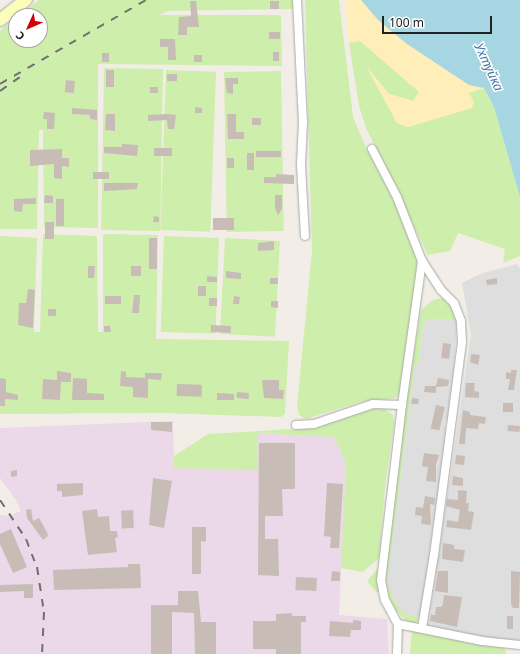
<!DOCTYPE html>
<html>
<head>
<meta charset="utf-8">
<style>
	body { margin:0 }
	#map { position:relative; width:520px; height:654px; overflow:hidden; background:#f2eee7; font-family:"Noto Sans",sans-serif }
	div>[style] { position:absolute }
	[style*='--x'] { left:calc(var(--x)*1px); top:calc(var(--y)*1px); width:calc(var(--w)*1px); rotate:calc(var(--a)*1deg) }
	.residential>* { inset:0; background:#dfdede }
	.industrial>* { inset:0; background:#ebd8e8 }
	.grass>* { inset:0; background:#ceeeab; transform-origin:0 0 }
	.sand>* { inset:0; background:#ffeeb7 }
	.water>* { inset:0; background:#a5d6e1 }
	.building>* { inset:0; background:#c7bdb6; transform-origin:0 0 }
	.roads { filter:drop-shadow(0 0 1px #a8a8a8) drop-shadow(0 0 1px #a8a8a8) }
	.street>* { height:8px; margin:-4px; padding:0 4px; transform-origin:4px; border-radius:4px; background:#fff }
	.secondary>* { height:12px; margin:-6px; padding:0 6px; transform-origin:6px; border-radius:6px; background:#fcfdb9 }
	.rail>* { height:2px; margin-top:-1px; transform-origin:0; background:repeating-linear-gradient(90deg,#6f6f6f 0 8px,transparent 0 16px) }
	span { translate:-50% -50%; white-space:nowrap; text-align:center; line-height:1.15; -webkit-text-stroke:3px #fff; paint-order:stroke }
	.water-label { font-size:13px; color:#4277a6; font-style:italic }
	.north { position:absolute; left:8px; top:8px; width:40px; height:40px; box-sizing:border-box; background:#fff; border:1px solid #a6a6a6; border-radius:50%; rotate:225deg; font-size:11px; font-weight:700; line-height:16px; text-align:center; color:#212121 }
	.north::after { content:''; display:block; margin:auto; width:14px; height:18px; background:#d10007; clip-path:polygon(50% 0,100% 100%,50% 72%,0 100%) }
	.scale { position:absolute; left:382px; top:16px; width:110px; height:18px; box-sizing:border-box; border:2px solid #212121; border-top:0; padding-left:5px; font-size:12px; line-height:14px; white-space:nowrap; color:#212121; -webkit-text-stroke:3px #fff; paint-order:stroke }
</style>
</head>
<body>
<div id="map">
	<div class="residential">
		<i style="clip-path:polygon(517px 264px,520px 268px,520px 641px,491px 639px,428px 626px,471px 335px,462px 283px,483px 273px)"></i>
		<i style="clip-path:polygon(427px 319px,457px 320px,453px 387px,449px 420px,445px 420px,445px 443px,421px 617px,405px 615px,397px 605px,387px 583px,415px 363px,419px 363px,423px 325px)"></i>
	</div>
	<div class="industrial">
		<i style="clip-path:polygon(173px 421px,174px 468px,257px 469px,257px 433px,334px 437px,346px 463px,339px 615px,387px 619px,389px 654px,0 654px,0 515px,9px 516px,21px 511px,16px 500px,0 478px,0 428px)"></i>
	</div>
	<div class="grass">
		<i style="clip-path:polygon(39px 0,295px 0,295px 9px,167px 11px,159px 15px,281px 15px,282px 66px,98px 64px,98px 228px,44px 227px,43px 130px,39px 130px,37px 229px,0 229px,0 31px,16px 17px,16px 40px,40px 40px,40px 16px,18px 16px)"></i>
		<i style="clip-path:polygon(305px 0,339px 0,353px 117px,364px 143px,405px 223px,419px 259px,401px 393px,395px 398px,360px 402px,306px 419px,299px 415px,297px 406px,312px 251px)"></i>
		<i style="clip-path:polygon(360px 40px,419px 92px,413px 101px,389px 94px,368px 69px,397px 123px,408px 127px,433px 119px,469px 93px,484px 88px,494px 107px,520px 197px,520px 256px,503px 263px,505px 249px,458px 233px,450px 251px,428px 255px,366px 128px,359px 106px,349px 43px)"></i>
		<i style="left:104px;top:68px;width:59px;height:162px;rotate:1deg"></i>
		<i style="left:166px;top:70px;width:50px;height:160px;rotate:2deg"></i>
		<i style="left:281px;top:71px;width:160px;height:57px;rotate:89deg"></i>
		<i style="clip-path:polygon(43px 234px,97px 236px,98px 332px,103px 332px,103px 234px,158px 235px,156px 339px,289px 341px,285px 414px,281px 417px,163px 413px,0 414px,0 236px,37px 238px,34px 332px,40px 332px)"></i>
		<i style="left:164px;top:236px;width:55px;height:96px;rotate:2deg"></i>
		<i style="left:225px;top:238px;width:55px;height:96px;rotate:3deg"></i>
		<i style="clip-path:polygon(443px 298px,455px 312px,457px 320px,427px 319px,423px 325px,419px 363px,415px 363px,387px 583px,397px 605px,405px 614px,421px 617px,414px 625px,408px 623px,395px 609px,386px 590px,385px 578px,396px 468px,421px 310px,433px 300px)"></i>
		<i style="clip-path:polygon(382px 407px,393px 415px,394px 424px,385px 486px,379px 558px,363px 572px,341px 568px,346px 463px,334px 437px,257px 433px,258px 470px,174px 468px,174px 456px,208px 434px,312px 428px,354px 413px)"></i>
		<i style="clip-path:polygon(379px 567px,379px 592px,377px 593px,367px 581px)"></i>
		<i style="clip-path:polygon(412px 631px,505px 648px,506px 654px,410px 654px)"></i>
	</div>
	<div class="sand">
		<i style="clip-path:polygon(345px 0,361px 0,379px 21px,407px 44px,469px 85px,484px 88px,469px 93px,474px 102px,472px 108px,408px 127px,397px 123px,366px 66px,389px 94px,413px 101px,419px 92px,360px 41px,349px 43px)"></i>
	</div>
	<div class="water">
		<i style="clip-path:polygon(361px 0,520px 0,520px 197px,494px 107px,484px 88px,469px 85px,407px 44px,379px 21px)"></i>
	</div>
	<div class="building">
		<i style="clip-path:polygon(190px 1px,196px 1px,199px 27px,187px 27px,187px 35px,178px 35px,179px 17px,191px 16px)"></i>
		<i style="left:270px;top:1px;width:9px;height:8px"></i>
		<i style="left:269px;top:32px;width:11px;height:7px"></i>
		<i style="clip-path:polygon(160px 39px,175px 39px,176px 60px,168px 60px,168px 47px,160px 47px)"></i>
		<i style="left:279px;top:52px;width:9px;height:6px;rotate:90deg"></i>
		<i style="left:102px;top:53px;width:7px;height:9px"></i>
		<i style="left:194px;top:55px;width:8px;height:7px"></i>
		<i style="left:106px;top:70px;width:8px;height:17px"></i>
		<i style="left:167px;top:74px;width:10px;height:7px"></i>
		<i style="clip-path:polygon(225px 78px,238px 78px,238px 84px,233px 84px,233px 94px,227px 93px)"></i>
		<i style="left:66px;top:80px;width:9px;height:12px;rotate:6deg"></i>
		<i style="left:150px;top:87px;width:8px;height:6px"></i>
		<i style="clip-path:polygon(195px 107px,202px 108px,202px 113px,195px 113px)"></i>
		<i style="clip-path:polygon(72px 108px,97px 110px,97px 120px,90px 119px,90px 115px,72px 114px)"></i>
		<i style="clip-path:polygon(44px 112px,55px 113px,54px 129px,47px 129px,47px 119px,43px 119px)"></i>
		<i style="clip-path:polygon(106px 114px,115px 114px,115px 131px,105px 130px)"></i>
		<i style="clip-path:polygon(168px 114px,176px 115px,174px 129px,168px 129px,167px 120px,148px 121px,148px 115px)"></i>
		<i style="clip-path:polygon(227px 114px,236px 114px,236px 132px,244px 132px,244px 139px,228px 139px)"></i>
		<i style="left:252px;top:118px;width:9px;height:7px"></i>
		<i style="clip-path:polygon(122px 144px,138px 145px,137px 156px,104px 153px,104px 147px,122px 147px)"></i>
		<i style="left:154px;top:148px;width:18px;height:8px"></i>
		<i style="clip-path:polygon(62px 149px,62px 158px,69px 158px,69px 167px,62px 166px,62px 179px,54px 178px,54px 164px,30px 166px,30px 150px)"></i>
		<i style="left:256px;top:151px;width:25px;height:6px"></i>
		<i style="left:247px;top:153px;width:7px;height:17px"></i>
		<i style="left:227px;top:158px;width:7px;height:10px"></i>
		<i style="left:93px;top:172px;width:16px;height:7px"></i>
		<i style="clip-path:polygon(276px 174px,294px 175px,294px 184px,264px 183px,264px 177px,276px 177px)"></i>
		<i style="clip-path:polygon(104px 183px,138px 183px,137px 189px,104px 191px)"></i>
		<i style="clip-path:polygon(45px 195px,53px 196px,53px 203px,44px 203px)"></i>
		<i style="clip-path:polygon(275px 195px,282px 195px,282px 209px,278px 215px,275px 208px)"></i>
		<i style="clip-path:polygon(36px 198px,36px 204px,23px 204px,22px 212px,14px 211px,14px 199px)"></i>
		<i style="left:56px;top:199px;width:8px;height:27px"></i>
		<i style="clip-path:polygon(154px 216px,159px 217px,159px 222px,153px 222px)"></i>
		<i style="left:213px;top:218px;width:21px;height:12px"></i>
		<i style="left:45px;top:222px;width:9px;height:17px"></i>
		<i style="left:149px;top:238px;width:8px;height:31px"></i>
		<i style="clip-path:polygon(274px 241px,274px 250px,258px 251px,258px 243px)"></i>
		<i style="clip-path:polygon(88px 266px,95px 266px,94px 278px,88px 278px)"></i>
		<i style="left:131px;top:266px;width:10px;height:10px"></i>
		<i style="clip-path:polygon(226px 271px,241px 273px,241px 279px,226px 278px)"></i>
		<i style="clip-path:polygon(207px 276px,217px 277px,217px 282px,207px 282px)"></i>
		<i style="left:270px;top:278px;width:8px;height:6px"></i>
		<i style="clip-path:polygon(497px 278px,497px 284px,487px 285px,486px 280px)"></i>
		<i style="left:198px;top:286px;width:8px;height:10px"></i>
		<i style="clip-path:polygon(28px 289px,35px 290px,33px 328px,18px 325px,19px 303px,26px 303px)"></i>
		<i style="clip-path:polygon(134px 295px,140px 295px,139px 313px,132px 313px)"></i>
		<i style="left:105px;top:296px;width:16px;height:8px"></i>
		<i style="clip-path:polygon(234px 296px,240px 297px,239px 304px,233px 304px)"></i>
		<i style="left:209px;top:298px;width:8px;height:8px"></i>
		<i style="clip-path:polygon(271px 301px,278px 301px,278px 308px,271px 307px)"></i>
		<i style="left:48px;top:309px;width:8px;height:7px"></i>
		<i style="left:211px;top:325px;width:20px;height:7px;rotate:3deg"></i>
		<i style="clip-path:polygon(104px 326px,110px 326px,111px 332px,104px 332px)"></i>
		<i style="left:443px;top:343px;width:8px;height:15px;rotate:7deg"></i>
		<i style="clip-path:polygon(471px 354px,480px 355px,478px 365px,470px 362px)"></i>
		<i style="clip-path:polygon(511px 370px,517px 370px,514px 390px,508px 390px,510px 379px,506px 379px,506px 372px,511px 373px)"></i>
		<i style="clip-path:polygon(57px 371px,71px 373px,71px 382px,61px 382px,60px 400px,42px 399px,43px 379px,57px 380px)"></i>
		<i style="clip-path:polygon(121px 371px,126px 372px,126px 377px,145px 378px,145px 373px,162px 373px,161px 380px,148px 379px,148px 398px,133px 397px,133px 387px,120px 386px)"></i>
		<i style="clip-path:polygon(0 378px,6px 379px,6px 392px,18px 395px,18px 400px,5px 399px,5px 406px,0 406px)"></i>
		<i style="clip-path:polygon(73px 378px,87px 379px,87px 393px,104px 394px,104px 400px,72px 400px)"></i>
		<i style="clip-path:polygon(438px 378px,449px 380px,448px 386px,436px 387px,436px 393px,424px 392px,425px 386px,436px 386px)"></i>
		<i style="clip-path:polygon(262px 380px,279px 380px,279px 390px,284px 390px,283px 399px,264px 398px)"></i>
		<i style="clip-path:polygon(466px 383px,475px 383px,474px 391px,479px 392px,479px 398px,465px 397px)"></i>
		<i style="left:177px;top:384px;width:25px;height:12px;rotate:2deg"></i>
		<i style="left:237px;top:392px;width:12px;height:6px;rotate:5deg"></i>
		<i style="clip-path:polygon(217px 393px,234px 394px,234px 400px,217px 400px)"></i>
		<i style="clip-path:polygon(412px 398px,419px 399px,418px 404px,411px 404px)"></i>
		<i style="left:503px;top:403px;width:10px;height:9px"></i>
		<i style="left:436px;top:405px;width:9px;height:24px;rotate:13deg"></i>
		<i style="clip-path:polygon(463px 410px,470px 412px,470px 415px,486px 417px,485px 424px,479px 423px,478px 429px,466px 428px,465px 444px,459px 444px)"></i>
		<i style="clip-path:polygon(151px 422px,172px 422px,172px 432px,151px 430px)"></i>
		<i style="left:508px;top:425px;width:12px;height:6px;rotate:5deg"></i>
		<i style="clip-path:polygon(259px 443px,295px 443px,295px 489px,282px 489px,283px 516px,265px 516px,265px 539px,278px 539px,279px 576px,258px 575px)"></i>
		<i style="clip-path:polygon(424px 453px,439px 455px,436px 464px,436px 482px,426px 481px,428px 467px,422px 466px)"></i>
		<i style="left:456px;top:455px;width:9px;height:9px;rotate:6deg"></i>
		<i style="clip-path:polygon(17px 470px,17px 476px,11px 477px,11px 471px)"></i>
		<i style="clip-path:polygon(453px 476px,463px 478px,463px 486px,452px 485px)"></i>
		<i style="clip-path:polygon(153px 478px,172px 481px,164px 528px,149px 525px)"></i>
		<i style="clip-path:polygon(83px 483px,83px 495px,62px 497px,62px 491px,57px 491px,57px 484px)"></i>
		<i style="clip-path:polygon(327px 483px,343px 484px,339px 548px,330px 548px,331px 537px,324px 536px)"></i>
		<i style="clip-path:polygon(458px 490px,467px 491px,466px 503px,469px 503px,468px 511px,474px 512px,471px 530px,446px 527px,447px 520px,458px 522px,460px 510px,446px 506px,447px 499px,458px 500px)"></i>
		<i style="clip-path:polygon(425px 496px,435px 498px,434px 505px,430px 504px,431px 525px,421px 524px,422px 516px,415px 515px,416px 507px,423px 508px)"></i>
		<i style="clip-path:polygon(31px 509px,33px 521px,39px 518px,47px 532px,48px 536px,43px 540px,27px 518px,26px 510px)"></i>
		<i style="clip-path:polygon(97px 509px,98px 517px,109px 516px,110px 531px,117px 531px,118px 537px,115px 538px,117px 552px,88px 555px,82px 511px)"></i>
		<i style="left:133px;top:510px;width:18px;height:12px;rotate:87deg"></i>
		<i style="clip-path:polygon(192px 527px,206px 527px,206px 542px,201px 541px,201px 574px,192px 574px)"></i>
		<i style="clip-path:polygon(11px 529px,27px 567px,13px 573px,0 544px,0 534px)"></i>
		<i style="clip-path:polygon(443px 543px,454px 545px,454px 549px,465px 550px,463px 562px,442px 559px)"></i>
		<i style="clip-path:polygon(128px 564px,140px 564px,141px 588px,54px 590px,53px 570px,128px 567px)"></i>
		<i style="clip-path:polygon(332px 571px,340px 572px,340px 581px,331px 581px)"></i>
		<i style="clip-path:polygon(438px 571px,448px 571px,448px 593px,435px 591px)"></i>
		<i style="clip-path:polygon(511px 571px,520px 572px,519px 608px,513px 608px,511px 604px)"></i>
		<i style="left:296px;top:577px;width:21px;height:13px;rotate:3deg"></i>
		<i style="clip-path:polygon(33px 584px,33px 598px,24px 598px,24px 591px,0 592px,0 585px)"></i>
		<i style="clip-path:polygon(178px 591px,198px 591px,201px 622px,216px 622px,216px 654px,195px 654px,194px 613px,172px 612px,172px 654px,151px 654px,151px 605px,178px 605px)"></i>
		<i style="clip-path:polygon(444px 595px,462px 597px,457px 627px,430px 621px,431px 615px,435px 615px,436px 607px,441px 607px,443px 604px)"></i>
		<i style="clip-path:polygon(292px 613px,292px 616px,306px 616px,306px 622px,301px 622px,301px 654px,276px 654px,276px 649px,253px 649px,253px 621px,276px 621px,276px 614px)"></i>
		<i style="left:507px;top:616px;width:6px;height:13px"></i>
		<i style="clip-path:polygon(353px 620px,361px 621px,361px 630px,351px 630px,350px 637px,329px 636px,330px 621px,353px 623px)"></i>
	</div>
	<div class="roads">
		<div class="street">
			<i style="--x:297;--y:0;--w:122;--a:87.2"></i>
			<i style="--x:303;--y:122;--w:43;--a:92.7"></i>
			<i style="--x:301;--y:165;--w:71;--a:86.8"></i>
			<i style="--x:372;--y:149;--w:54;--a:62.5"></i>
			<i style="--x:397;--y:197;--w:69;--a:68.7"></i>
			<i style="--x:422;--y:261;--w:145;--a:97.9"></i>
			<i style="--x:296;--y:425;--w:18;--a:-3"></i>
			<i style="--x:314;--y:424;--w:62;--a:-18.7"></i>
			<i style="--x:373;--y:404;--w:29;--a:2"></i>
			<i style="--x:402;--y:405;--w:176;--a:96.8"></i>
			<i style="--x:381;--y:580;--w:20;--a:79"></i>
			<i style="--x:385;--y:600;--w:27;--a:62"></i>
			<i style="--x:398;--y:624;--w:30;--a:92"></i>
			<i style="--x:398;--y:624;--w:86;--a:11.4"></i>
			<i style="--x:482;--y:641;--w:38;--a:6"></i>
			<i style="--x:422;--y:628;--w:74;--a:-80.7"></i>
			<i style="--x:434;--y:555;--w:215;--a:-82.5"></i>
			<i style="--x:462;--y:342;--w:21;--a:-93"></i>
			<i style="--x:461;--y:321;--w:19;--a:-111"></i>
			<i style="--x:454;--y:303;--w:18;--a:-135"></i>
			<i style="--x:441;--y:290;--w:35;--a:-123"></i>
		</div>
		<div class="secondary">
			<i style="--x:0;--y:20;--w:33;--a:-38"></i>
		</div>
	</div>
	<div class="rail">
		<i style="--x:0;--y:84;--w:168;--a:-29.9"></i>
		<i style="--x:0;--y:91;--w:29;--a:-35"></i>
		<i style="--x:0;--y:500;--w:47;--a:56.3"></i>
		<i style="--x:26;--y:539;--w:30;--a:69"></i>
		<i style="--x:37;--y:567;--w:46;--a:81.2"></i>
		<i style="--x:44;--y:612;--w:42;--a:92.7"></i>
	</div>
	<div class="water-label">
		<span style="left:489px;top:67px;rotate:65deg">Ухтуйка</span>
	</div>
	<div class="north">С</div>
	<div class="scale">100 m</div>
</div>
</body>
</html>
